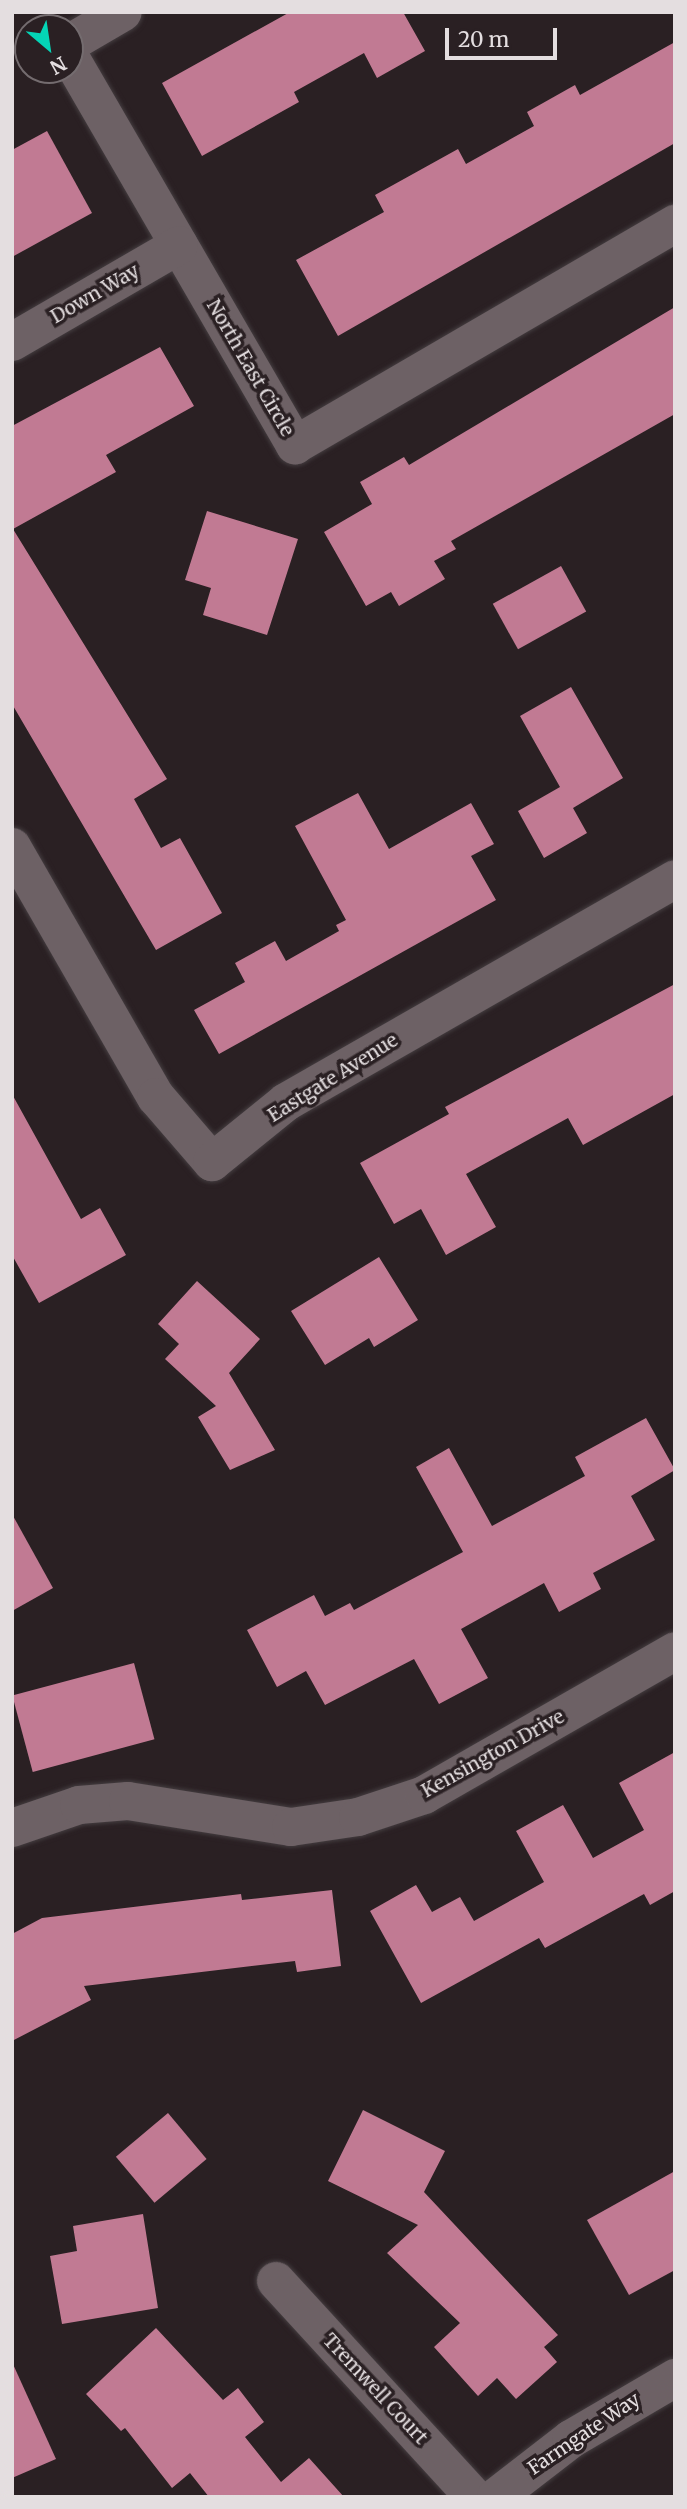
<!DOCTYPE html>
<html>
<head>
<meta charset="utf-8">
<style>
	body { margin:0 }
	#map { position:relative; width:687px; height:2509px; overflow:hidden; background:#2a2023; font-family:Merriweather,serif }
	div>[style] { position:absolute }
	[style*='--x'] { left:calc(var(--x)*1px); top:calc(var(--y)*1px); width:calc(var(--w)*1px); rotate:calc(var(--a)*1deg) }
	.building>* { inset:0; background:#c17a93; transform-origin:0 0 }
	.roads { filter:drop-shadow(0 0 2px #443d40) drop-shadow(0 0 2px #443d40) }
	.street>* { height:38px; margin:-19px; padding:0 19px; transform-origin:19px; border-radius:19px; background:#6d6165 }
	.secondary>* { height:38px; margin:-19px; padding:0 19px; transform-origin:19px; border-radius:19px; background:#6d6165 }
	span { translate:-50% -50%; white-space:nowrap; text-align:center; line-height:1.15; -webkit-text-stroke:7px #2a2023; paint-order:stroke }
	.street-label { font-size:19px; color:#e4dee0 }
	.frame { position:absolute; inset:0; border:14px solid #e4dee0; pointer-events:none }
	.north { position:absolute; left:14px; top:14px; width:70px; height:70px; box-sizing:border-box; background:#2a2023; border:2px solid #746c6f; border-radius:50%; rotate:151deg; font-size:19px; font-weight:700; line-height:28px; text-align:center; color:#e4dee0 }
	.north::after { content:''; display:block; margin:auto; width:24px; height:32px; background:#04d5b6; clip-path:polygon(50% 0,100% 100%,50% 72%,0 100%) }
	.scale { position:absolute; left:445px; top:28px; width:112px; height:32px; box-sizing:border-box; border:4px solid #e4dee0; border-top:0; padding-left:9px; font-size:21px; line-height:24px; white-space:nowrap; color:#e4dee0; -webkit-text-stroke:5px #2a2023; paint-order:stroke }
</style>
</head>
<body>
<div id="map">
	<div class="building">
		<i style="clip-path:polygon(290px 12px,403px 12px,425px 51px,377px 78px,364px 53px,294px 92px,299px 102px,202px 156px,162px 83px)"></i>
		<i style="clip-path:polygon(675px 42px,675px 143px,338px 336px,296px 260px,384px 212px,375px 195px,458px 149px,466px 164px,534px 126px,527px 112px,575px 85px,580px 95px)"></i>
		<i style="clip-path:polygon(47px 131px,92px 213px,12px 257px,12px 150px)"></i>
		<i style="clip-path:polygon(675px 307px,675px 414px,451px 541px,456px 549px,434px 561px,445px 579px,399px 606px,391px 592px,366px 606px,324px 532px,372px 504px,360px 482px,404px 457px,409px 465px)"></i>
		<i style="clip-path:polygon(160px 347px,194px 406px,106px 455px,116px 472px,13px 529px,167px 779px,134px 799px,161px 848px,180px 838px,222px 913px,156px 950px,12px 704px,12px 426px)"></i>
		<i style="clip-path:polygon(207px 511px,298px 539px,267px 635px,203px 615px,211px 588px,185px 580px)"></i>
		<i style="left:561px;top:566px;width:52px;height:78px;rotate:61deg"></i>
		<i style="clip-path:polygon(571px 687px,623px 778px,573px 808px,587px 833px,544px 858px,518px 811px,560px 787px,520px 716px)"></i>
		<i style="clip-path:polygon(358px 793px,389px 849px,471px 803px,494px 844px,471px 856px,496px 900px,219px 1054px,194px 1010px,245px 982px,235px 963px,275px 941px,286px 961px,339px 931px,336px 925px,346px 920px,295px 826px)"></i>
		<i style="clip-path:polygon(675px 984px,675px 1094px,583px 1145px,568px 1118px,466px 1174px,496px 1227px,446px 1255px,421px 1209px,394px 1224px,360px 1163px,449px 1114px,445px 1107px)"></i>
		<i style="clip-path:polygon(12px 1094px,81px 1219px,100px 1208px,126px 1255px,39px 1303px,12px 1255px)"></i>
		<i style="clip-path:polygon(379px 1257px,418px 1320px,374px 1347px,369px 1338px,325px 1365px,291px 1311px)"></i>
		<i style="clip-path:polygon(197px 1281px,260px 1339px,229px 1373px,275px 1450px,230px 1470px,198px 1417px,216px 1406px,165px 1359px,179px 1344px,158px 1324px)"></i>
		<i style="clip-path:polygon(646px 1418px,675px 1470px,631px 1496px,655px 1540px,593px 1573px,601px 1589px,559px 1612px,544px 1583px,461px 1629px,488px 1678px,439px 1704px,414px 1659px,325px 1705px,306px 1671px,277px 1687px,247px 1630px,314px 1595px,325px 1616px,350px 1603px,354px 1610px,463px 1552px,416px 1467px,449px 1448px,492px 1526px,585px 1476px,575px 1457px)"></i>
		<i style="clip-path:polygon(12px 1514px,53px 1588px,12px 1611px)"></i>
		<i style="left:134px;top:1663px;width:79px;height:126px;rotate:75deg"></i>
		<i style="clip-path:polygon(675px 1752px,675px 1891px,650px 1905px,644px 1894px,545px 1948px,539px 1938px,421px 2003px,370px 1911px,416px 1885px,432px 1912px,460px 1897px,474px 1921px,544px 1882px,516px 1831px,563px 1805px,593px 1858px,644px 1830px,619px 1783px)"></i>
		<i style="clip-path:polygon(332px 1890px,341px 1966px,297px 1972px,295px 1961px,84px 1986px,91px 2000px,12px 2041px,12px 1934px,42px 1918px,241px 1894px,242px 1900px)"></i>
		<i style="clip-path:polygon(363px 2110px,445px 2151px,424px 2192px,558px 2335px,544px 2347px,557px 2362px,516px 2399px,497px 2378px,478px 2396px,434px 2347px,460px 2323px,387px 2253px,418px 2225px,328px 2181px)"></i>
		<i style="left:168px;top:2113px;width:60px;height:68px;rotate:50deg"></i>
		<i style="clip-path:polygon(675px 2171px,675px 2270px,629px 2295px,587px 2220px)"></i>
		<i style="clip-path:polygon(143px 2214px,158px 2308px,62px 2324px,50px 2256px,77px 2251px,73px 2226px)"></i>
		<i style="clip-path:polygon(156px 2328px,223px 2400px,238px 2388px,264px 2422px,245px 2437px,281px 2482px,309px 2458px,344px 2497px,209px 2497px,190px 2473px,172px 2488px,125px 2428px,121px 2431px,86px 2394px)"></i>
		<i style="clip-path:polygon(12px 2362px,56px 2459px,12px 2478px)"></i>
	</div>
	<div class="roads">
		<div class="street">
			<i style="--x:70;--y:43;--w:61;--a:-30.3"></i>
			<i style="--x:70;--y:57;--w:449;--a:59.9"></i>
			<i style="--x:295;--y:445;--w:440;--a:-30.2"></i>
			<i style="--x:12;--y:342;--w:193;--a:-30.1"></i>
			<i style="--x:12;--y:847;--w:289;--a:60.1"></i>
			<i style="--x:156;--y:1097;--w:86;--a:49.3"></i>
			<i style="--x:212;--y:1162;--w:95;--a:-39"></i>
			<i style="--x:286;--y:1102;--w:448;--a:-29.8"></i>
			<i style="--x:12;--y:1828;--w:71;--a:-18.9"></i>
			<i style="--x:79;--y:1805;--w:49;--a:-4.7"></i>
			<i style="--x:128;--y:1801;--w:165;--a:9.1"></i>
			<i style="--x:291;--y:1827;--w:68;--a:-8.5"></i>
			<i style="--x:358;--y:1817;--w:70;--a:-18.4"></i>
			<i style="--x:424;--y:1795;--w:289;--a:-29.8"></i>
			<i style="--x:276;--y:2281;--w:293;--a:47.5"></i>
		</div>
		<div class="secondary">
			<i style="--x:496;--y:2497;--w:95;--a:-37.7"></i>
			<i style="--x:571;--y:2439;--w:121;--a:-30.4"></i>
		</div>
	</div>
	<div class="street-label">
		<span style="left:95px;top:294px;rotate:-30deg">Down Way</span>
		<span style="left:250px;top:368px;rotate:60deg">North East Circle</span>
		<span style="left:333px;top:1078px;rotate:-32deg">Eastgate Avenue</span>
		<span style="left:493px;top:1754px;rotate:-29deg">Kensington Drive</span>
		<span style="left:375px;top:2389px;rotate:47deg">Tremwell Court</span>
		<span style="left:584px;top:2434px;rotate:-34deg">Farmgate Way</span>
	</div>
	<div class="frame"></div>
	<div class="north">N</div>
	<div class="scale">20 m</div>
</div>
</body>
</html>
